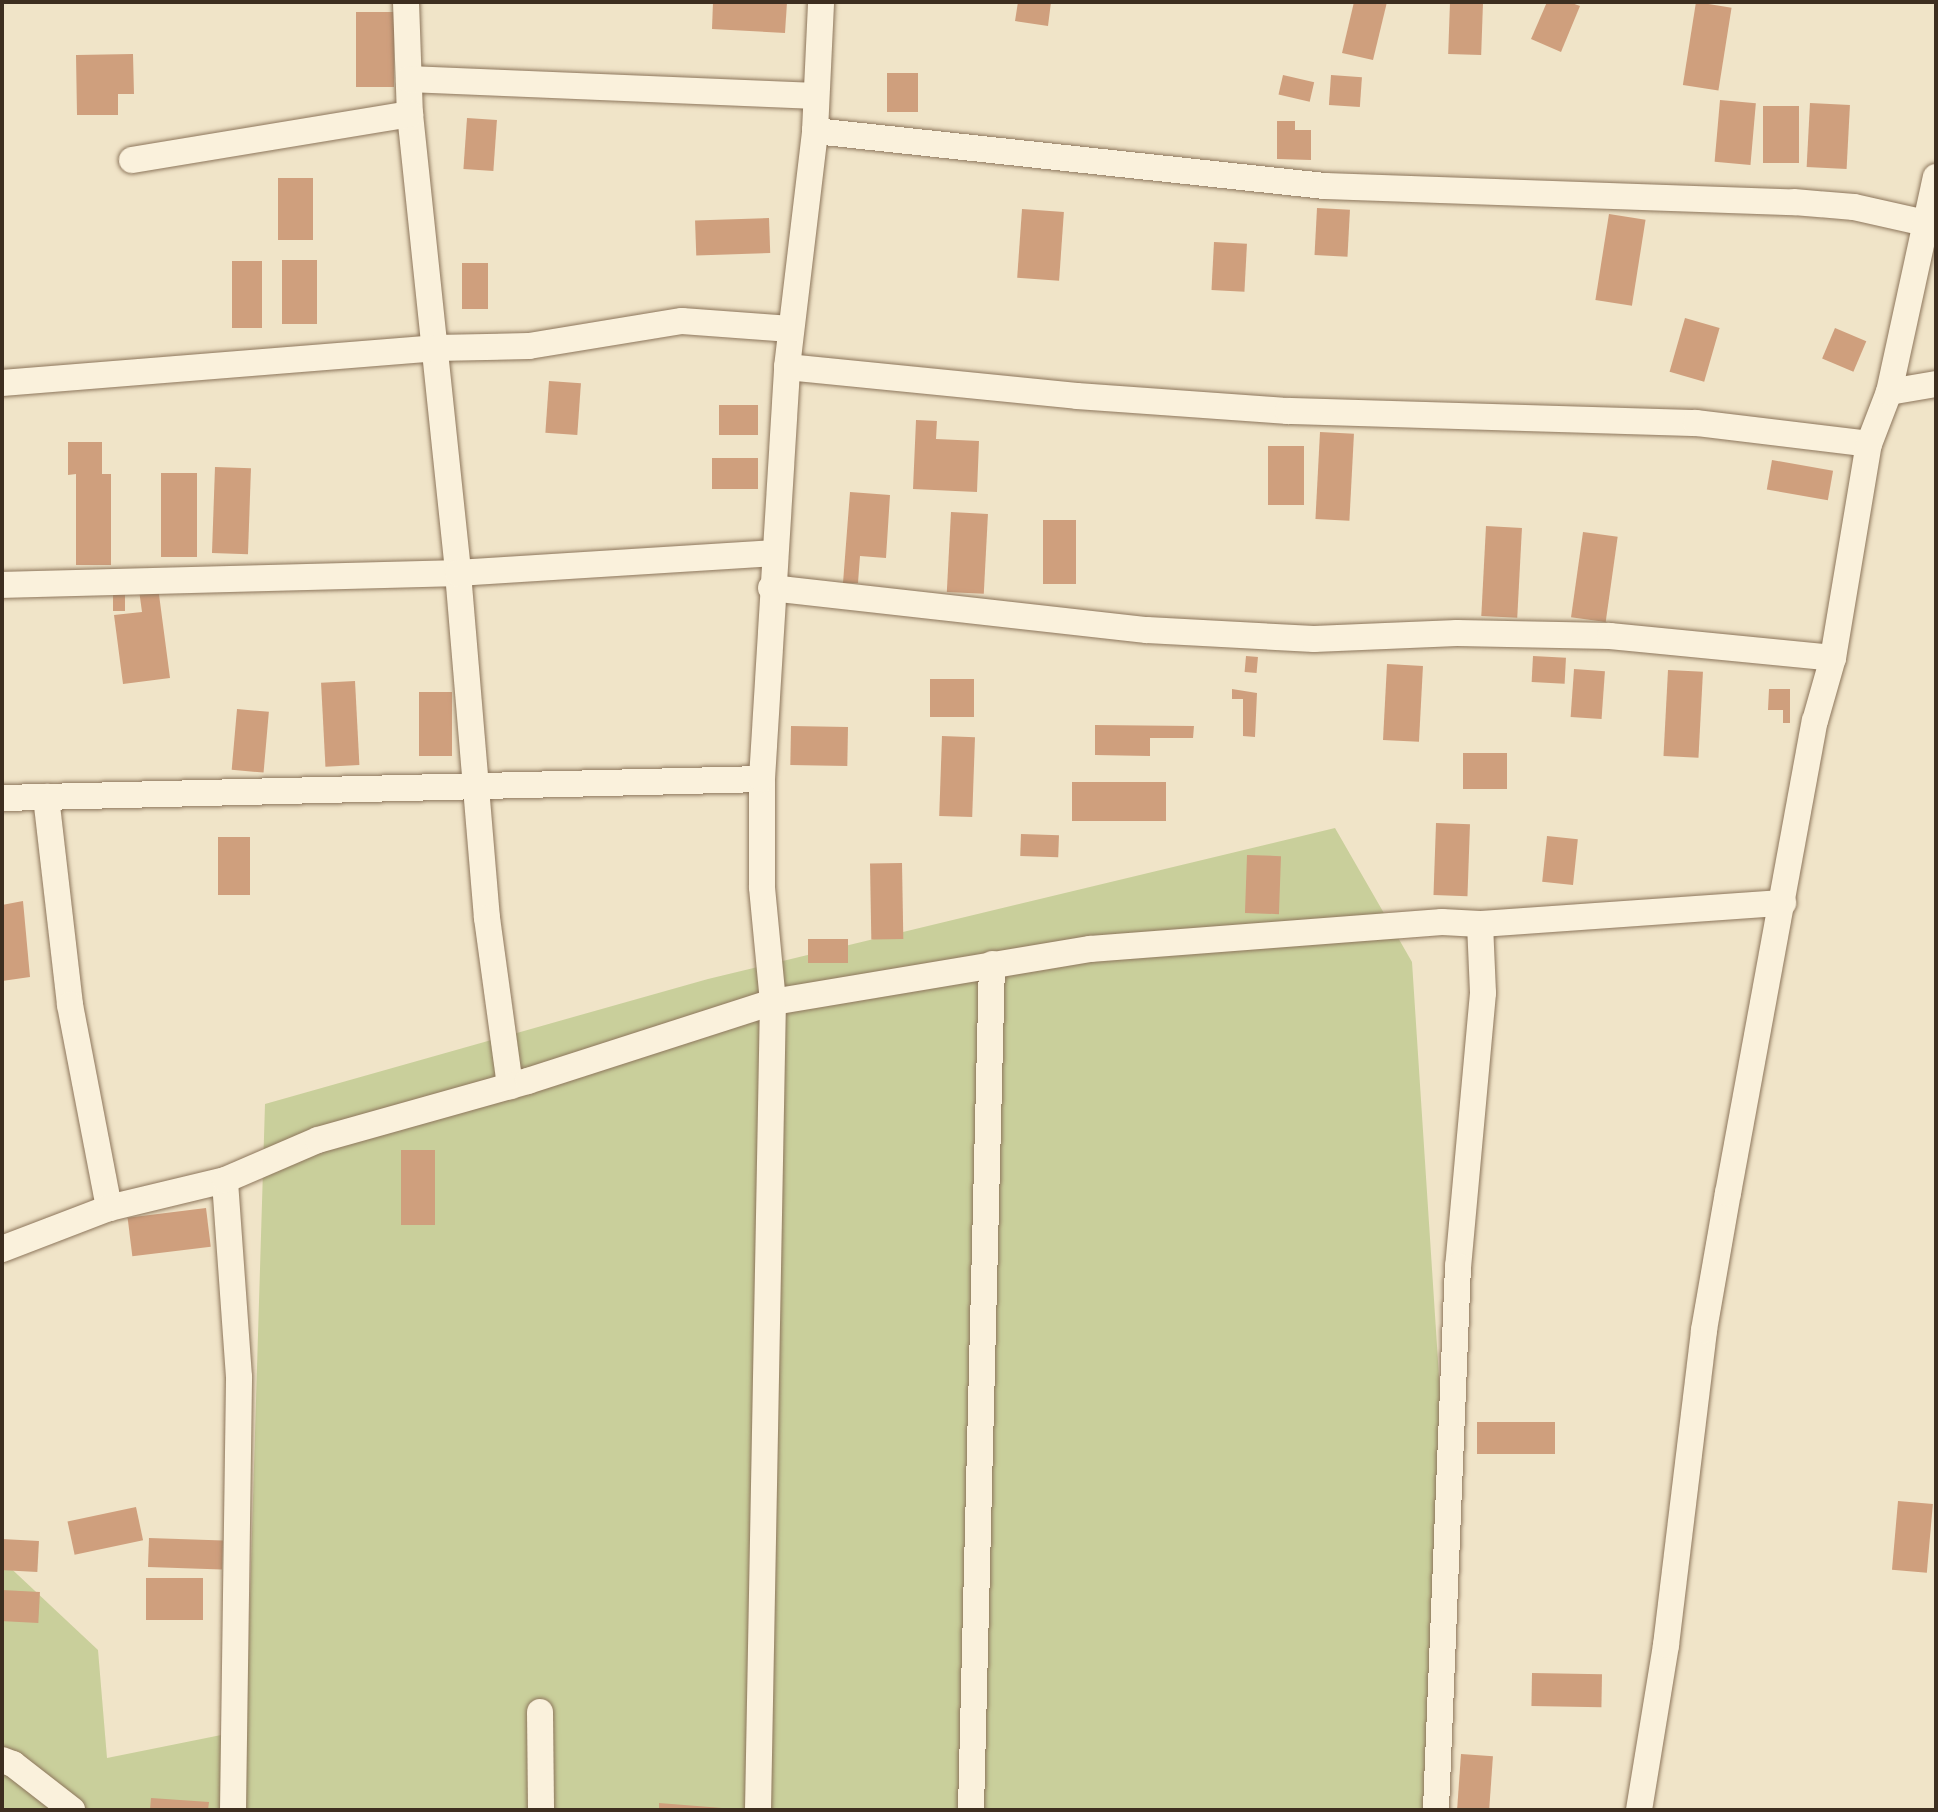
<!DOCTYPE html>
<html>
<head>
<meta charset="utf-8">
<style>
	body { margin:0 }
	#map { position:relative; width:1938px; height:1812px; overflow:hidden; background:#f0e4c8; font-family:"Noto Serif",serif }
	div>[style] { position:absolute }
	[style*='--x'] { left:calc(var(--x)*1px); top:calc(var(--y)*1px); width:calc(var(--w)*1px); rotate:calc(var(--a)*1deg) }
	.green>* { inset:0; background:#c9cf9b }
	.building>* { inset:0; background:#cf9f7d; transform-origin:0 0 }
	.roads { filter:drop-shadow(0 0 2px #8d765c) drop-shadow(0 0 2px #8d765c) }
	.minor>* { height:26px; margin:-13px; padding:0 13px; transform-origin:13px; border-radius:13px; background:#faf1dc }
	span { translate:-50% -50%; white-space:nowrap; text-align:center; line-height:1.15; -webkit-text-stroke:8px #f7eed8; paint-order:stroke }
	.frame { position:absolute; inset:0; border:4px solid #3d2e20; pointer-events:none }
</style>
</head>
<body>
<div id="map">
	<div class="green">
		<i style="clip-path:polygon(1335px 828px,1412px 962px,1449px 1530px,1443px 1810px,2px 1810px,2px 1560px,98px 1650px,107px 1758px,246px 1730px,265px 1104px,708px 979px)"></i>
	</div>
	<div class="building">
		<i style="clip-path:polygon(713px 2px,787px 2px,785px 33px,712px 29px)"></i>
		<i style="clip-path:polygon(1018px 2px,1051px 2px,1048px 26px,1015px 21px)"></i>
		<i style="clip-path:polygon(1354px 2px,1387px 2px,1373px 60px,1342px 53px)"></i>
		<i style="left:1450px;top:2px;width:33px;height:52px;rotate:2deg"></i>
		<i style="clip-path:polygon(1547px 2px,1569px 2px,1580px 6px,1561px 52px,1531px 39px)"></i>
		<i style="left:1696px;top:2px;width:36px;height:84px;rotate:9deg"></i>
		<i style="left:356px;top:12px;width:38px;height:75px"></i>
		<i style="clip-path:polygon(133px 54px,134px 94px,118px 94px,118px 115px,77px 115px,76px 55px)"></i>
		<i style="left:887px;top:73px;width:31px;height:39px"></i>
		<i style="left:1283px;top:75px;width:32px;height:20px;rotate:13deg"></i>
		<i style="left:1331px;top:75px;width:31px;height:30px;rotate:4deg"></i>
		<i style="left:1720px;top:100px;width:36px;height:62px;rotate:5deg"></i>
		<i style="left:1810px;top:103px;width:40px;height:64px;rotate:3deg"></i>
		<i style="left:1763px;top:106px;width:36px;height:57px"></i>
		<i style="left:467px;top:118px;width:30px;height:51px;rotate:4deg"></i>
		<i style="clip-path:polygon(1277px 121px,1295px 121px,1295px 130px,1311px 130px,1311px 160px,1277px 159px)"></i>
		<i style="left:278px;top:178px;width:35px;height:62px"></i>
		<i style="left:1317px;top:208px;width:33px;height:47px;rotate:3deg"></i>
		<i style="left:1022px;top:209px;width:42px;height:69px;rotate:4deg"></i>
		<i style="left:1609px;top:214px;width:37px;height:87px;rotate:9deg"></i>
		<i style="left:769px;top:218px;width:35px;height:74px;rotate:88deg"></i>
		<i style="left:1214px;top:242px;width:33px;height:48px;rotate:3deg"></i>
		<i style="left:282px;top:260px;width:35px;height:64px"></i>
		<i style="left:232px;top:261px;width:30px;height:67px"></i>
		<i style="left:462px;top:263px;width:26px;height:46px"></i>
		<i style="left:1685px;top:318px;width:36px;height:56px;rotate:16deg"></i>
		<i style="left:1835px;top:328px;width:34px;height:33px;rotate:23deg"></i>
		<i style="left:549px;top:381px;width:32px;height:52px;rotate:4deg"></i>
		<i style="left:719px;top:405px;width:39px;height:30px"></i>
		<i style="clip-path:polygon(916px 420px,937px 421px,936px 439px,979px 441px,977px 492px,913px 489px)"></i>
		<i style="left:1320px;top:432px;width:34px;height:87px;rotate:3deg"></i>
		<i style="clip-path:polygon(68px 442px,102px 442px,102px 474px,111px 474px,111px 565px,76px 565px,76px 474px,68px 475px)"></i>
		<i style="left:1268px;top:446px;width:36px;height:59px"></i>
		<i style="left:712px;top:458px;width:46px;height:31px"></i>
		<i style="left:1772px;top:460px;width:62px;height:30px;rotate:10deg"></i>
		<i style="left:215px;top:467px;width:36px;height:86px;rotate:2deg"></i>
		<i style="left:161px;top:473px;width:36px;height:84px"></i>
		<i style="clip-path:polygon(850px 492px,890px 495px,886px 558px,860px 556px,858px 583px,843px 583px)"></i>
		<i style="left:951px;top:512px;width:37px;height:80px;rotate:3deg"></i>
		<i style="left:1043px;top:520px;width:33px;height:64px"></i>
		<i style="left:1486px;top:526px;width:36px;height:90px;rotate:3deg"></i>
		<i style="left:1583px;top:532px;width:35px;height:86px;rotate:8deg"></i>
		<i style="clip-path:polygon(158px 587px,170px 678px,123px 684px,114px 615px,142px 612px,139px 590px)"></i>
		<i style="left:113px;top:589px;width:12px;height:22px"></i>
		<i style="left:1246px;top:656px;width:12px;height:16px;rotate:5deg"></i>
		<i style="left:1533px;top:656px;width:33px;height:26px;rotate:3deg"></i>
		<i style="left:1387px;top:664px;width:36px;height:76px;rotate:3deg"></i>
		<i style="left:1574px;top:669px;width:31px;height:48px;rotate:4deg"></i>
		<i style="left:1668px;top:670px;width:35px;height:86px;rotate:3deg"></i>
		<i style="left:930px;top:679px;width:44px;height:38px"></i>
		<i style="left:355px;top:681px;width:84px;height:34px;rotate:87deg"></i>
		<i style="clip-path:polygon(1232px 689px,1257px 693px,1255px 737px,1243px 736px,1243px 699px,1232px 699px)"></i>
		<i style="clip-path:polygon(1769px 689px,1790px 689px,1790px 723px,1783px 723px,1783px 710px,1768px 710px)"></i>
		<i style="left:419px;top:692px;width:33px;height:64px"></i>
		<i style="left:237px;top:709px;width:32px;height:61px;rotate:5deg"></i>
		<i style="clip-path:polygon(1095px 725px,1194px 726px,1193px 738px,1150px 738px,1150px 756px,1095px 755px)"></i>
		<i style="left:791px;top:726px;width:57px;height:39px;rotate:1deg"></i>
		<i style="left:942px;top:736px;width:33px;height:80px;rotate:2deg"></i>
		<i style="left:1463px;top:753px;width:44px;height:36px"></i>
		<i style="left:1072px;top:782px;width:94px;height:39px"></i>
		<i style="left:1436px;top:823px;width:34px;height:72px;rotate:2deg"></i>
		<i style="left:1021px;top:834px;width:38px;height:22px;rotate:2deg"></i>
		<i style="left:1547px;top:836px;width:31px;height:46px;rotate:6deg"></i>
		<i style="left:218px;top:837px;width:32px;height:58px"></i>
		<i style="left:1247px;top:855px;width:34px;height:58px;rotate:2deg"></i>
		<i style="left:902px;top:863px;width:76px;height:32px;rotate:89deg"></i>
		<i style="clip-path:polygon(23px 901px,30px 977px,2px 981px,2px 905px)"></i>
		<i style="left:808px;top:939px;width:40px;height:24px"></i>
		<i style="left:401px;top:1150px;width:34px;height:75px"></i>
		<i style="left:206px;top:1208px;width:39px;height:79px;rotate:83deg"></i>
		<i style="left:1477px;top:1422px;width:78px;height:32px"></i>
		<i style="left:1898px;top:1501px;width:35px;height:69px;rotate:5deg"></i>
		<i style="left:136px;top:1507px;width:34px;height:70px;rotate:78deg"></i>
		<i style="left:149px;top:1538px;width:74px;height:29px;rotate:2deg"></i>
		<i style="left:2px;top:1539px;width:37px;height:31px;rotate:3deg"></i>
		<i style="left:146px;top:1578px;width:57px;height:42px"></i>
		<i style="left:2px;top:1590px;width:38px;height:31px;rotate:3deg"></i>
		<i style="left:1532px;top:1673px;width:70px;height:33px;rotate:1deg"></i>
		<i style="left:1461px;top:1754px;width:32px;height:56px;rotate:4deg"></i>
		<i style="clip-path:polygon(151px 1798px,209px 1802px,208px 1810px,150px 1810px)"></i>
		<i style="clip-path:polygon(659px 1803px,722px 1808px,721px 1810px,659px 1810px)"></i>
	</div>
	<div class="roads">
		<div class="minor">
			<i style="--x:406;--y:2;--w:112;--a:88"></i>
			<i style="--x:410;--y:114;--w:462;--a:84"></i>
			<i style="--x:458;--y:573;--w:346;--a:85.2"></i>
			<i style="--x:487;--y:918;--w:170;--a:82.2"></i>
			<i style="--x:409;--y:79;--w:407;--a:2.4"></i>
			<i style="--x:815;--y:131;--w:513;--a:6.16"></i>
			<i style="--x:1325;--y:186;--w:469;--a:2"></i>
			<i style="--x:1794;--y:202;--w:60;--a:4.8"></i>
			<i style="--x:1854;--y:207;--w:73;--a:12.7"></i>
			<i style="--x:132;--y:160;--w:282;--a:-9.4"></i>
			<i style="--x:787;--y:367;--w:291;--a:5.7"></i>
			<i style="--x:1077;--y:396;--w:212;--a:4.1"></i>
			<i style="--x:1288;--y:411;--w:408;--a:1.7"></i>
			<i style="--x:1696;--y:423;--w:174;--a:6.9"></i>
			<i style="--x:2;--y:383;--w:434;--a:-4.6"></i>
			<i style="--x:435;--y:348;--w:94;--a:-1.2"></i>
			<i style="--x:529;--y:346;--w:155;--a:-9.3"></i>
			<i style="--x:682;--y:321;--w:109;--a:4.2"></i>
			<i style="--x:1889;--y:392;--w:48;--a:-9.7"></i>
			<i style="--x:2;--y:585;--w:456;--a:-1.5"></i>
			<i style="--x:458;--y:573;--w:317;--a:-3.6"></i>
			<i style="--x:771;--y:588;--w:378;--a:6.4"></i>
			<i style="--x:1147;--y:630;--w:167;--a:3.1"></i>
			<i style="--x:1314;--y:639;--w:143;--a:-2.4"></i>
			<i style="--x:1457;--y:633;--w:153;--a:1.1"></i>
			<i style="--x:1610;--y:636;--w:224;--a:5.6"></i>
			<i style="--x:46;--y:797;--w:209;--a:83.4"></i>
			<i style="--x:70;--y:1005;--w:207;--a:79.1"></i>
			<i style="--x:2;--y:798;--w:760;--a:-1.43"></i>
			<i style="--x:1480;--y:924;--w:304;--a:-4"></i>
			<i style="--x:2;--y:1249;--w:115;--a:-21"></i>
			<i style="--x:109;--y:1208;--w:119;--a:-13.6"></i>
			<i style="--x:540;--y:1712;--w:98;--a:89.4"></i>
			<i style="--x:2;--y:1760;--w:12;--a:20"></i>
			<i style="--x:13;--y:1764;--w:75;--a:37.9"></i>
			<i style="--x:233;--y:1810;--w:433;--a:-89.2"></i>
			<i style="--x:239;--y:1377;--w:197;--a:-94.1"></i>
			<i style="--x:225;--y:1180;--w:101;--a:-23.3"></i>
			<i style="--x:318;--y:1140;--w:218;--a:-15.7"></i>
			<i style="--x:528;--y:1081;--w:257;--a:-17.9"></i>
			<i style="--x:773;--y:1002;--w:321;--a:-9.5"></i>
			<i style="--x:1090;--y:949;--w:353;--a:-4.4"></i>
			<i style="--x:1442;--y:922;--w:38;--a:3"></i>
			<i style="--x:1480;--y:924;--w:69;--a:87.5"></i>
			<i style="--x:1483;--y:993;--w:274;--a:95.2"></i>
			<i style="--x:1458;--y:1266;--w:544;--a:92.32"></i>
			<i style="--x:758;--y:1810;--w:808;--a:-88.94"></i>
			<i style="--x:773;--y:1002;--w:116;--a:-95.5"></i>
			<i style="--x:762;--y:887;--w:108;--a:-90"></i>
			<i style="--x:762;--y:779;--w:413;--a:-86.5"></i>
			<i style="--x:787;--y:367;--w:238;--a:-83.2"></i>
			<i style="--x:815;--y:131;--w:129;--a:-87.3"></i>
			<i style="--x:971;--y:1810;--w:846;--a:-88.58"></i>
			<i style="--x:1639;--y:1810;--w:167;--a:-80.7"></i>
			<i style="--x:1666;--y:1645;--w:317;--a:-83.1"></i>
			<i style="--x:1704;--y:1330;--w:139;--a:-80.1"></i>
			<i style="--x:1728;--y:1193;--w:480;--a:-79.6"></i>
			<i style="--x:1815;--y:721;--w:66;--a:-74.1"></i>
			<i style="--x:1833;--y:658;--w:217;--a:-80.5"></i>
			<i style="--x:1869;--y:444;--w:56;--a:-69"></i>
			<i style="--x:1889;--y:392;--w:220;--a:-77.7"></i>
		</div>
	</div>
	<div class="frame"></div>
</div>
</body>
</html>
